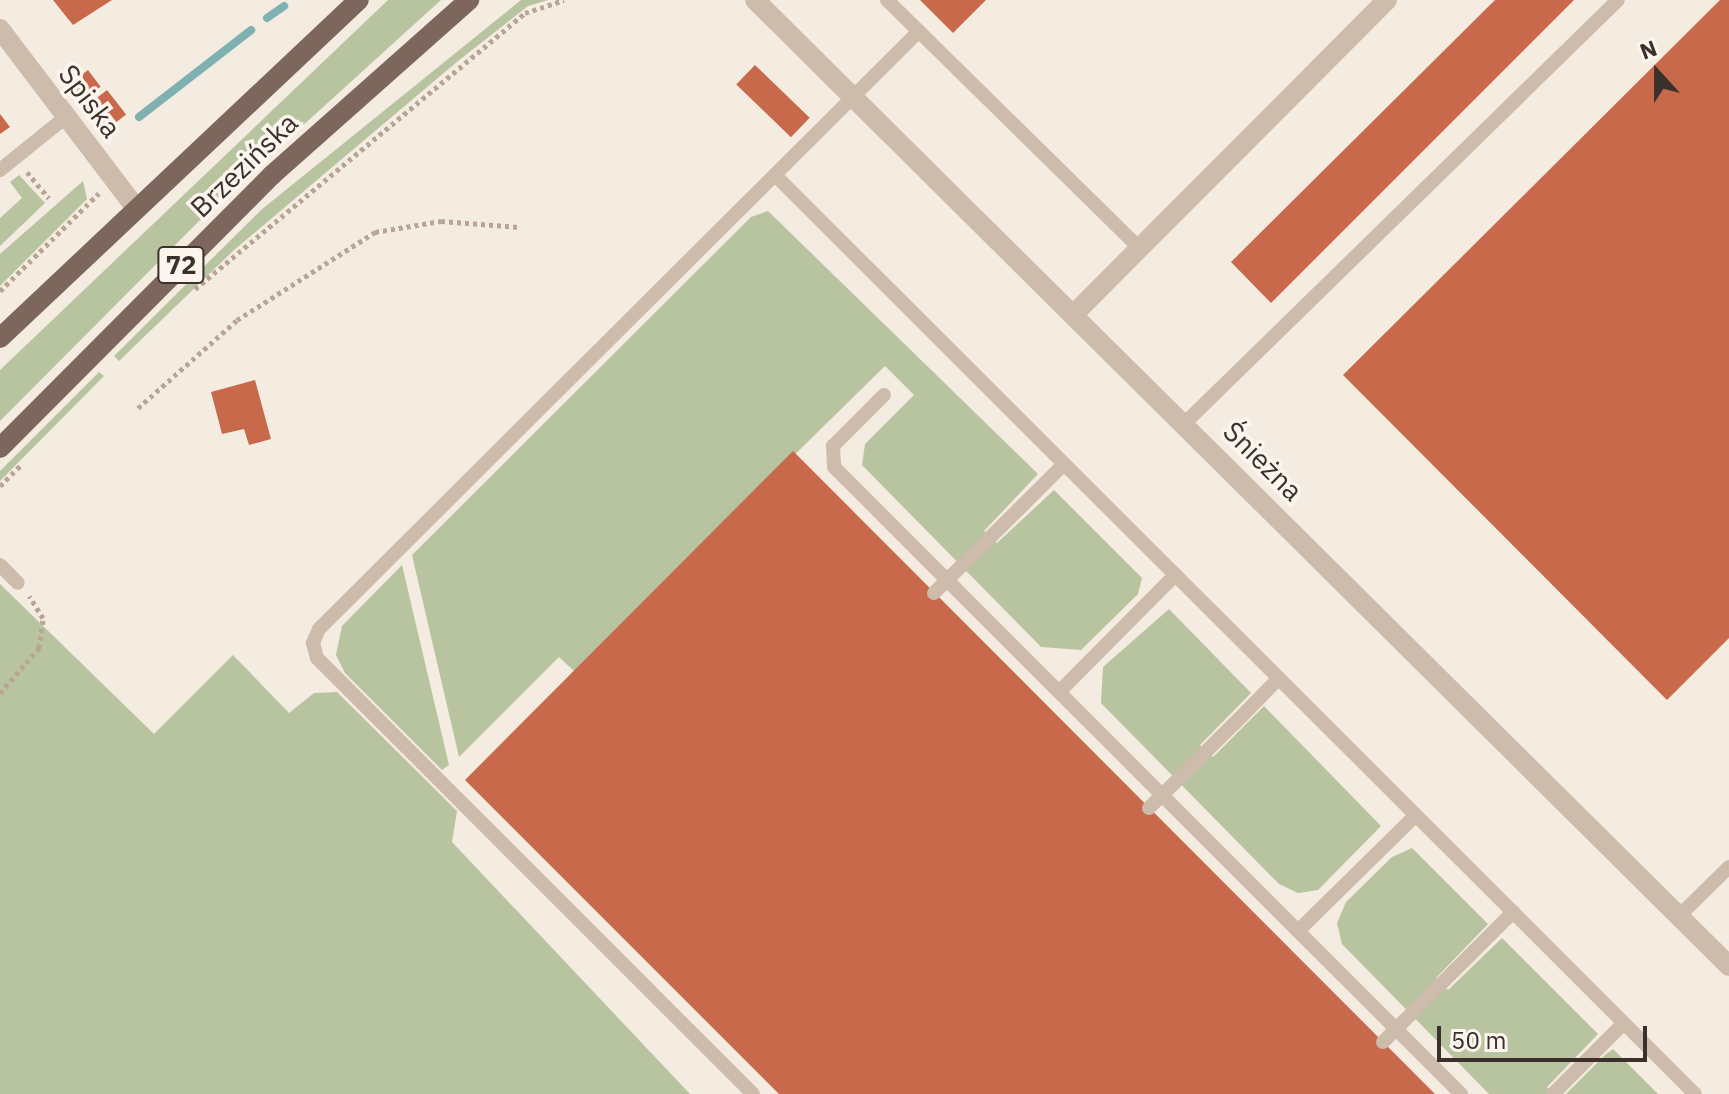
<!DOCTYPE html>
<html>
<head>
<meta charset="utf-8">
<style>
	body { margin:0 }
	#map { position:relative; width:1729px; height:1094px; overflow:hidden; background:#f4ebe1; font-family:"IBM Plex Sans",sans-serif }
	div>[style] { position:absolute }
	[style*='--x'] { left:calc(var(--x)*1px); top:calc(var(--y)*1px); width:calc(var(--w)*1px); rotate:calc(var(--a)*1deg) }
	.green>* { inset:0; background:#b8c4a0 }
	.stream>* { height:8px; margin:-4px; padding:0 4px; transform-origin:4px; border-radius:4px; background:#7fb0b2 }
	.building>* { inset:0; background:#c8694b; transform-origin:0 0 }
	.path>* { height:5px; margin-top:-2.5px; transform-origin:0; background:repeating-linear-gradient(90deg,#b9a596 0 4px,transparent 0 8px) }
	.lane>* { height:14px; margin:-7px; padding:0 7px; transform-origin:7px; border-radius:7px; background:#cdbbac }
	.street>* { height:20px; margin:-10px; padding:0 10px; transform-origin:10px; border-radius:10px; background:#cdbbac }
	.primary>* { height:20px; margin:-10px; padding:0 10px; transform-origin:10px; border-radius:10px; background:#7d675c }
	.lane-bridge>* { height:14px; margin:-7px; padding:0 7px; transform-origin:7px; border-radius:7px; background:#cdbbac }
	span { translate:-50% -50%; white-space:nowrap; text-align:center; line-height:1.15; -webkit-text-stroke:7px #fbf5ee; paint-order:stroke }
	.shield-label span { padding:2px 6px; background:#fbf5ee; border:2px solid; border-radius:6px; -webkit-text-stroke-width:0 }
	.shield-label { font-size:26px; color:#3b302b; font-weight:700 }
	.street-label { font-size:28px; color:#3b302b }
	.north { position:absolute; left:1617px; top:32px; width:80px; height:80px; -webkit-text-stroke:6px #fbf5ee; paint-order:stroke; rotate:339deg; font-size:22px; font-weight:700; line-height:32px; text-align:center; color:#3b302b }
	.north::after { content:''; display:block; margin:auto; width:28px; height:36px; background:#3b302b; clip-path:polygon(50% 0,100% 100%,50% 72%,0 100%) }
	.scale { position:absolute; left:1437px; top:1026px; width:210px; height:36px; box-sizing:border-box; border:4px solid #3b302b; border-top:0; padding-left:10px; font-size:24px; line-height:28px; white-space:nowrap; color:#3b302b; -webkit-text-stroke:6px #fbf5ee; paint-order:stroke }
</style>
</head>
<body>
<div id="map">
	<div class="green">
		<i style="clip-path:polygon(388px 0,441px 0,213px 207px,0 421px,0 370px)"></i>
		<i style="clip-path:polygon(521px 0,548px 0,528px 6px,458px 61px,233px 251px,119px 361px,114px 356px,261px 210px)"></i>
		<i style="clip-path:polygon(19px 175px,45px 203px,0 246px,0 218px,22px 198px,10px 182px)"></i>
		<i style="clip-path:polygon(83px 181px,87px 199px,0 286px,0 254px)"></i>
		<i style="clip-path:polygon(768px 211px,1038px 474px,984px 531px,997px 543px,1054px 490px,1142px 578px,1138px 594px,1081px 650px,1041px 647px,862px 465px,865px 444px,914px 395px,885px 366px,574px 671px,559px 657px,459px 757px,412px 555px,751px 217px)"></i>
		<i style="clip-path:polygon(99px 372px,104px 376px,0 481px,0 471px)"></i>
		<i style="clip-path:polygon(402px 565px,449px 765px,442px 770px,345px 673px,336px 655px,342px 626px)"></i>
		<i style="clip-path:polygon(0 584px,154px 734px,233px 655px,289px 713px,314px 693px,337px 692px,457px 811px,452px 842px,690px 1094px,0 1094px)"></i>
		<i style="clip-path:polygon(1169px 609px,1251px 693px,1200px 745px,1213px 757px,1264px 706px,1381px 826px,1318px 890px,1298px 893px,1279px 884px,1101px 703px,1103px 667px)"></i>
		<i style="clip-path:polygon(1412px 848px,1488px 924px,1436px 978px,1448px 990px,1502px 938px,1598px 1034px,1547px 1087px,1553px 1094px,1489px 1094px,1342px 944px,1337px 923px,1346px 902px,1392px 857px)"></i>
		<i style="clip-path:polygon(1613px 1049px,1658px 1094px,1566px 1094px,1606px 1054px)"></i>
	</div>
	<div class="stream">
		<i style="--x:267;--y:18;--w:21;--a:-35"></i>
		<i style="--x:139;--y:117;--w:142;--a:-37.8"></i>
	</div>
	<div class="building">
		<i style="clip-path:polygon(53px 0,112px 0,73px 25px)"></i>
		<i style="clip-path:polygon(920px 0,986px 0,953px 33px)"></i>
		<i style="clip-path:polygon(1495px 0,1574px 0,1271px 303px,1231px 262px)"></i>
		<i style="clip-path:polygon(1720px 0,1729px 0,1729px 638px,1667px 700px,1343px 375px)"></i>
		<i style="left:755px;top:65px;width:76px;height:27px;rotate:44deg"></i>
		<i style="left:88px;top:70px;width:21px;height:21px;rotate:53deg"></i>
		<i style="left:107px;top:90px;width:31px;height:24px;rotate:52deg"></i>
		<i style="clip-path:polygon(0 114px,10px 127px,0 134px)"></i>
		<i style="clip-path:polygon(255px 380px,271px 439px,249px 445px,244px 429px,222px 434px,211px 392px)"></i>
		<i style="clip-path:polygon(793px 451px,1435px 1094px,779px 1094px,465px 780px)"></i>
	</div>
	<div class="path">
		<i style="--x:27;--y:172;--w:34;--a:50"></i>
		<i style="--x:195;--y:289;--w:430;--a:-39.9"></i>
		<i style="--x:525;--y:13;--w:41;--a:-18.4"></i>
		<i style="--x:0;--y:291;--w:139;--a:-44.7"></i>
		<i style="--x:138;--y:408;--w:132;--a:-41.6"></i>
		<i style="--x:237;--y:320;--w:164;--a:-32.5"></i>
		<i style="--x:375;--y:232;--w:67;--a:-9.5"></i>
		<i style="--x:441;--y:221;--w:78;--a:4.4"></i>
		<i style="--x:0;--y:486;--w:31;--a:-45"></i>
		<i style="--x:0;--y:693;--w:60;--a:-49.1"></i>
		<i style="--x:39;--y:648;--w:30;--a:-82"></i>
		<i style="--x:43;--y:618;--w:26;--a:-122"></i>
	</div>
	<div class="lane">
		<i style="--x:887;--y:0;--w:354;--a:44.5"></i>
		<i style="--x:0;--y:170;--w:86;--a:-38.9"></i>
		<i style="--x:775;--y:175;--w:1300;--a:44.97"></i>
		<i style="--x:884;--y:395;--w:72;--a:135"></i>
		<i style="--x:833;--y:446;--w:21;--a:87"></i>
		<i style="--x:834;--y:467;--w:887;--a:45"></i>
		<i style="--x:1185;--y:423;--w:605;--a:-44.33"></i>
		<i style="--x:1019;--y:509;--w:64;--a:-45"></i>
		<i style="--x:0;--y:565;--w:25;--a:45"></i>
		<i style="--x:1059;--y:692;--w:165;--a:-45.2"></i>
		<i style="--x:1234;--y:724;--w:64;--a:-45.6"></i>
		<i style="--x:1679;--y:916;--w:70;--a:-44.4"></i>
		<i style="--x:1298;--y:931;--w:165;--a:-44.5"></i>
		<i style="--x:1468;--y:957;--w:64;--a:-45"></i>
		<i style="--x:753;--y:1094;--w:617;--a:-135"></i>
		<i style="--x:317;--y:658;--w:16;--a:-105"></i>
		<i style="--x:313;--y:643;--w:15;--a:-67"></i>
		<i style="--x:319;--y:629;--w:847;--a:-44.9"></i>
		<i style="--x:1553;--y:1094;--w:100;--a:-45"></i>
	</div>
	<div class="street">
		<i style="--x:755;--y:0;--w:1372;--a:44.76"></i>
		<i style="--x:0;--y:29;--w:223;--a:52.8"></i>
		<i style="--x:1075;--y:313;--w:442;--a:-45.1"></i>
	</div>
	<div class="primary">
		<i style="--x:0;--y:338;--w:493;--a:-43.3"></i>
		<i style="--x:0;--y:448;--w:385;--a:-45.1"></i>
		<i style="--x:272;--y:175;--w:264;--a:-41.6"></i>
	</div>
	<div class="lane-bridge">
		<i style="--x:934;--y:593;--w:120;--a:-44.7"></i>
		<i style="--x:1149;--y:808;--w:120;--a:-44.7"></i>
		<i style="--x:1383;--y:1042;--w:120;--a:-45"></i>
	</div>
	<div class="shield-label">
		<span style="left:181px;top:265px">72</span>
	</div>
	<div class="street-label">
		<span style="left:90px;top:101px;rotate:53deg">Spiska</span>
		<span style="left:244px;top:165px;rotate:-44deg">Brzezińska</span>
		<span style="left:1263px;top:461px;rotate:45deg">Śnieżna</span>
	</div>
	<div class="north">N</div>
	<div class="scale">50 m</div>
</div>
</body>
</html>
